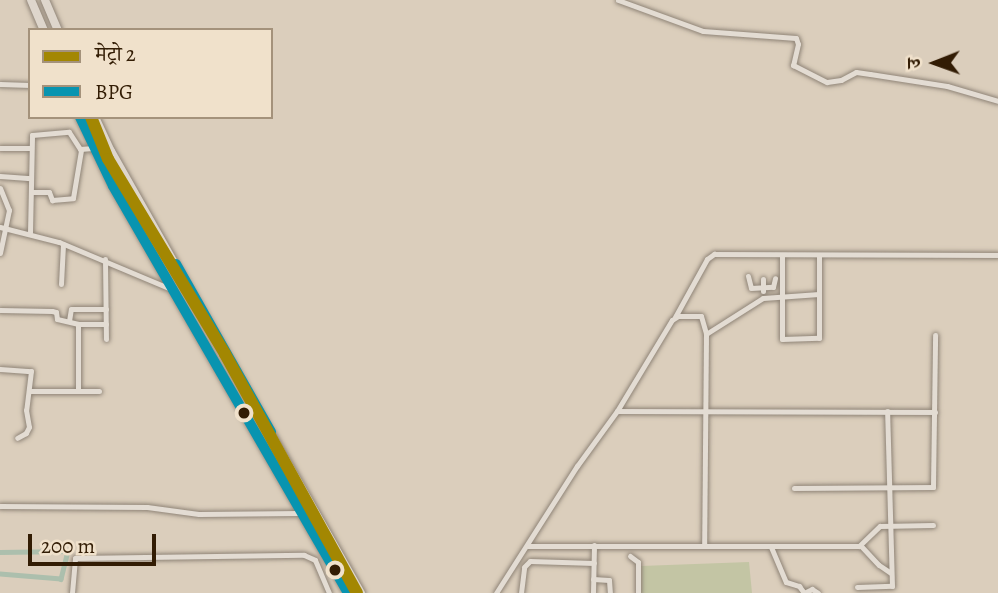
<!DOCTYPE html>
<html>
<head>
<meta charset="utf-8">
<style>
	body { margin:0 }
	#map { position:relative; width:998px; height:593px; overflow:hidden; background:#dbcebc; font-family:Alegreya,"Noto Serif Devanagari",serif }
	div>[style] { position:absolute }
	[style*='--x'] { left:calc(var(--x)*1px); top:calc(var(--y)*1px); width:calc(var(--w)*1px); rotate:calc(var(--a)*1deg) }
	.green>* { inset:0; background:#c3c5a4 }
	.canal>* { height:4.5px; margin:-2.25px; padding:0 2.25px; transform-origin:2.25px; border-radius:2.25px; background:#acbfad }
	.roads { filter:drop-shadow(0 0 2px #8f8477) drop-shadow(0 0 2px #8f8477) }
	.minor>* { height:5px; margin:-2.5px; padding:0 2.5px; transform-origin:2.5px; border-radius:2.5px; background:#e3dcd3 }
	.highway>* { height:8px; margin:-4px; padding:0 4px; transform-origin:4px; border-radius:4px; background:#ded6cc }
	.bus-1>* { height:10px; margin:-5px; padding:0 5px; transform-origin:5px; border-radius:5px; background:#0894b0 }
	.metro-1>* { height:12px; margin:-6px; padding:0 6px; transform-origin:6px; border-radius:6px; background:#a38702 }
	.dots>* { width:19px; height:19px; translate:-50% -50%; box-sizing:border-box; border:4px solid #f0e1cb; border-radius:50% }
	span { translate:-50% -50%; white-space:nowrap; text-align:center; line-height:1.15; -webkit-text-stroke:5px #f0e1cb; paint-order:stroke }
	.legend { position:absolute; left:28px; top:28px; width:245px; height:91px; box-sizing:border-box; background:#f0e1cb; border:2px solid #a4927b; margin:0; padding:9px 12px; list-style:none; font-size:21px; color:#321c04 }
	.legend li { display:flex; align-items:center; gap:14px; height:35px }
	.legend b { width:35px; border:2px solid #a4927b }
	.north { position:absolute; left:900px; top:28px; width:70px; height:70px; -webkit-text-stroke:5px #f0e1cb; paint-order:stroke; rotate:269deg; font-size:19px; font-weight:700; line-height:28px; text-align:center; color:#321c04 }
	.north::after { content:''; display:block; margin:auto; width:24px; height:32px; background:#321c04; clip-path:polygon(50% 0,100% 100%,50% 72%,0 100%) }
	.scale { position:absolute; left:28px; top:534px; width:128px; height:32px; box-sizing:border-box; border:4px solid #321c04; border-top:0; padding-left:9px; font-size:21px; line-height:24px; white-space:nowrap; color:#321c04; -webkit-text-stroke:5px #f0e1cb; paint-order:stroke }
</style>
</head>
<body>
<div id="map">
	<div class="green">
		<i style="clip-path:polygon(749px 562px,752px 593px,641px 593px,641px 566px)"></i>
	</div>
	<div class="canal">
		<i style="--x:0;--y:552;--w:68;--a:-0.8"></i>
		<i style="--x:68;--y:551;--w:29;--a:104"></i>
		<i style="--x:61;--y:579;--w:61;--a:-175.3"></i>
	</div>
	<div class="roads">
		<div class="minor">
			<i style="--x:618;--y:0;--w:90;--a:20"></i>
			<i style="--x:703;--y:31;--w:93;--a:4.3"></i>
			<i style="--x:796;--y:38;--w:6;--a:72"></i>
			<i style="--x:798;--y:44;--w:22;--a:103"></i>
			<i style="--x:793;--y:65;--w:38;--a:27"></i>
			<i style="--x:827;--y:82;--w:14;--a:-8"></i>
			<i style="--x:841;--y:80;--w:17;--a:-28"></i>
			<i style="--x:856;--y:72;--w:14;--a:8"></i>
			<i style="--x:870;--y:74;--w:78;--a:8.9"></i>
			<i style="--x:947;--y:86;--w:53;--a:16.4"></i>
			<i style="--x:0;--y:84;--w:30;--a:2"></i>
			<i style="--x:0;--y:148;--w:31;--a:0"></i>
			<i style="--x:0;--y:176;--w:31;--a:4"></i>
			<i style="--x:0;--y:188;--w:24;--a:68"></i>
			<i style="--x:9;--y:210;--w:44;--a:101.8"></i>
			<i style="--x:32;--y:192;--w:17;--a:0"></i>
			<i style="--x:49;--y:192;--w:9;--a:69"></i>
			<i style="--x:52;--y:200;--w:21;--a:-5"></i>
			<i style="--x:73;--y:198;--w:49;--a:-80.5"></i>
			<i style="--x:0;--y:227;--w:61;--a:14.3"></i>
			<i style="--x:59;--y:242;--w:124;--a:22.8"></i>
			<i style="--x:30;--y:233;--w:98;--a:-88.8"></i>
			<i style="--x:32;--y:135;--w:37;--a:-5"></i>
			<i style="--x:69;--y:132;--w:20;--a:57"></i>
			<i style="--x:80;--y:149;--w:13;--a:-4"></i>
			<i style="--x:782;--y:255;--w:84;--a:90"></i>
			<i style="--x:782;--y:339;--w:37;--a:-2"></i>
			<i style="--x:819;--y:338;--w:82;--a:-90"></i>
			<i style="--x:105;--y:259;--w:80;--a:89.3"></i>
			<i style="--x:748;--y:276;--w:12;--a:76"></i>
			<i style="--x:751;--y:288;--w:22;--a:-3"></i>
			<i style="--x:773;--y:287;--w:9;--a:-77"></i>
			<i style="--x:763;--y:279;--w:12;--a:90"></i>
			<i style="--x:61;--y:284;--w:40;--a:-87.1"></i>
			<i style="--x:0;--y:310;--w:52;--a:1.1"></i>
			<i style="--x:52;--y:311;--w:4;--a:14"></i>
			<i style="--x:56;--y:312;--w:7;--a:82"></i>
			<i style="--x:57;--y:319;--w:22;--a:13"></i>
			<i style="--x:78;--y:324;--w:67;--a:90"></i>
			<i style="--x:675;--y:317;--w:66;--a:-61.1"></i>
			<i style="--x:707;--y:259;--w:9;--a:-36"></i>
			<i style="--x:714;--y:254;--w:284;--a:0.2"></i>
			<i style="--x:69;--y:321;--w:12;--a:-81"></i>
			<i style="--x:71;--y:309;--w:35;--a:0"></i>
			<i style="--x:78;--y:324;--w:28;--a:0"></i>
			<i style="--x:706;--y:334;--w:67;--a:-32.3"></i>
			<i style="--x:763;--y:298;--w:56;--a:-4.1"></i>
			<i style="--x:0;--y:369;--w:31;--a:4"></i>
			<i style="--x:31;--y:371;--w:39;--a:97"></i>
			<i style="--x:26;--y:410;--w:17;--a:80"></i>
			<i style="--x:29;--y:427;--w:7;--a:117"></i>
			<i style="--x:26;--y:433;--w:10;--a:151"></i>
			<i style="--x:29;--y:391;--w:70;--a:0"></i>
			<i style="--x:617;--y:411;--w:318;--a:0.2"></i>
			<i style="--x:794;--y:488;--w:139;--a:-0.4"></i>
			<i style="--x:933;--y:487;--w:152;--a:-89.2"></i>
			<i style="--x:0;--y:506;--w:147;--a:0.4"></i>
			<i style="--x:147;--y:507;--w:52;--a:7.7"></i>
			<i style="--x:199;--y:514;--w:101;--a:-0.6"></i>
			<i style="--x:528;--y:546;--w:331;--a:0"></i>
			<i style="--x:859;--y:546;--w:29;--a:-44"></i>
			<i style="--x:880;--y:526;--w:53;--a:-1.1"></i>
			<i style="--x:861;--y:546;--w:26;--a:47"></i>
			<i style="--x:879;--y:565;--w:14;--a:34"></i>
			<i style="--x:771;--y:547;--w:38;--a:67"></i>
			<i style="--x:786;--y:582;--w:14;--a:17"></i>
			<i style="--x:799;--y:586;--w:9;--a:54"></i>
			<i style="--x:804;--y:593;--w:9;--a:-27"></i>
			<i style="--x:812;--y:589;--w:7;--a:34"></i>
			<i style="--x:630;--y:556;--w:10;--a:37"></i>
			<i style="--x:638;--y:562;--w:31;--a:90"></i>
			<i style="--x:593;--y:579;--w:16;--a:4"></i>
			<i style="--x:609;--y:580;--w:13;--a:86"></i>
			<i style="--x:857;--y:587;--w:35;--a:-2"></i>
			<i style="--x:892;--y:586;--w:175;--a:-91.6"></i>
			<i style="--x:72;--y:593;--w:35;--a:-85"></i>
			<i style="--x:75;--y:558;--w:229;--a:-0.8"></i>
			<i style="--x:304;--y:555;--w:12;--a:24"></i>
			<i style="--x:315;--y:560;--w:36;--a:67"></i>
			<i style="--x:496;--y:593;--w:151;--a:-57.5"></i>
			<i style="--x:577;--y:466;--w:68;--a:-54"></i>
			<i style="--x:617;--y:411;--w:106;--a:-58.9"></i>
			<i style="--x:672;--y:320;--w:7;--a:-34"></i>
			<i style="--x:678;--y:316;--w:23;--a:0"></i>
			<i style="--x:701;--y:316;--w:19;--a:74"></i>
			<i style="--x:706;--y:334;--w:210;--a:90.5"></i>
			<i style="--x:521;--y:593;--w:26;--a:-83"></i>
			<i style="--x:524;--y:567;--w:8;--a:-45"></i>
			<i style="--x:530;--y:561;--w:64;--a:1.8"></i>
			<i style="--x:593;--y:593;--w:48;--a:-88.8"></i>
		</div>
		<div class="highway">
			<i style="--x:31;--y:0;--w:33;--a:67"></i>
			<i style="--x:45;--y:0;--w:33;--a:67"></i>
			<i style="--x:80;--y:117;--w:76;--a:64.4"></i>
			<i style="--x:113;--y:186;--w:470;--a:60"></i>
			<i style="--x:95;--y:117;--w:38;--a:65"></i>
			<i style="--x:111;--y:151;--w:508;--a:60.51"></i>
		</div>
	</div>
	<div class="bus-1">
		<i style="--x:80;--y:117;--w:76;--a:64.4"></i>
		<i style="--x:113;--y:186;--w:470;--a:60"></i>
		<i style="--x:176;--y:264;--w:193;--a:60.5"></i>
	</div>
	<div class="metro-1">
		<i style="--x:91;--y:117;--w:45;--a:68"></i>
		<i style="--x:108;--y:159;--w:227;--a:59"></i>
		<i style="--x:225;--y:354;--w:273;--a:61.1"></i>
	</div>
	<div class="dots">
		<i style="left:244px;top:413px;background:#321c04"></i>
		<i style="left:335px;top:570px;background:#321c04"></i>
	</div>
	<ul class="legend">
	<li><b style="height:9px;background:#a38702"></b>मेट्रो 2</li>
	<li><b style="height:9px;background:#0894b0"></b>BPG</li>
	</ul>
	<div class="north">उ</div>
	<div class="scale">200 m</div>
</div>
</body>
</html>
